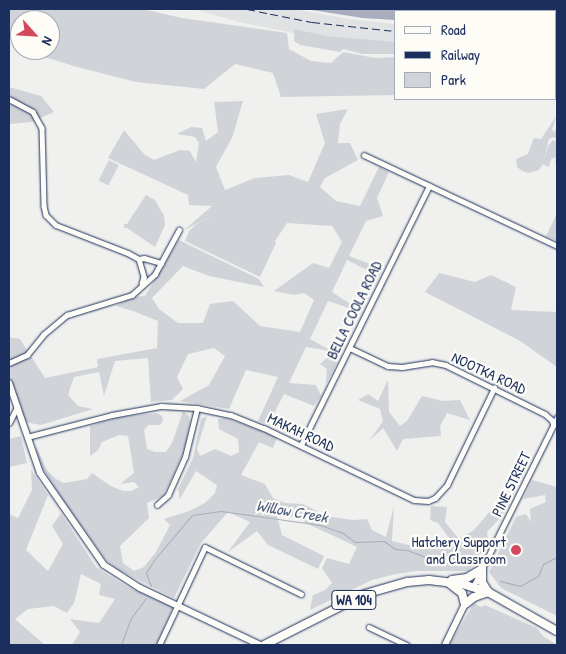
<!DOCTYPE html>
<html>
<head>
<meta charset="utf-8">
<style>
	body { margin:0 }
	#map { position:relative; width:566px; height:654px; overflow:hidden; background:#f0f0ee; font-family:"Patrick Hand",sans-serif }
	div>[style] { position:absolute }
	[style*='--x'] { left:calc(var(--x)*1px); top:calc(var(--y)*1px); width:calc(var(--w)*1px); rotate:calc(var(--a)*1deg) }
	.built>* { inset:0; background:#e0e2e3 }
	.green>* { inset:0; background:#d0d3d8; transform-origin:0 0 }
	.water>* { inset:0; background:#a7adbd }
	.stream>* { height:1px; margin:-0.5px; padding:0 0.5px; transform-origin:0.5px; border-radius:0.5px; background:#a7adbd }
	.roads { filter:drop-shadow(0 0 1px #1b2f5e) drop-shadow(0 0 1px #1b2f5e) }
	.street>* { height:4.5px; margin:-2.25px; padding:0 2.25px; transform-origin:2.25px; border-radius:2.25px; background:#fdfcf7 }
	.secondary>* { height:6px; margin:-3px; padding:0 3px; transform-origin:3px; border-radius:3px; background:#fdfcf7 }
	.primary>* { height:8px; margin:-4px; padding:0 4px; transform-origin:4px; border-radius:4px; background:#fdfcf7 }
	.rail>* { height:1px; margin-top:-0.5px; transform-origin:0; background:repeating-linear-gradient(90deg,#1b2f5e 0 8px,transparent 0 12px) }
	.dots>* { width:14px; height:14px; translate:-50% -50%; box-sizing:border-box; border:2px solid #fdfcf7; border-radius:50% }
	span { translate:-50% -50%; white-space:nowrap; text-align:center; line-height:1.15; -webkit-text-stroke:4.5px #fdfcf7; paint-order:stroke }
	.shield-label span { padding:1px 4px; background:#fdfcf7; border:1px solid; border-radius:4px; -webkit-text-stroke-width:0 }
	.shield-label { font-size:14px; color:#1b2f5e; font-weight:700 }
	.street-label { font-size:15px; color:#1b2f5e }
	.poi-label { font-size:15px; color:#1b2f5e }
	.right { translate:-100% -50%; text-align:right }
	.water-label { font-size:16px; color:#4c5b7f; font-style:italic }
	.frame { position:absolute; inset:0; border:10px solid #1b2f5e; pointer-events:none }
	.legend { position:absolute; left:394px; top:10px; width:162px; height:90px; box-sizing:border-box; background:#fdfcf7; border:1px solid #a3aaba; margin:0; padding:6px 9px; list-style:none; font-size:15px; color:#1b2f5e }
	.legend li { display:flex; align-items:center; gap:10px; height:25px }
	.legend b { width:25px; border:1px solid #a3aaba }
	.north { position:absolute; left:10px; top:10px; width:50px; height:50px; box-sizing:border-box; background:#fdfcf7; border:1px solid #a3aaba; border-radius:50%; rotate:116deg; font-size:14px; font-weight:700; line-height:20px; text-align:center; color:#1b2f5e }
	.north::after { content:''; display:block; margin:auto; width:18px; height:22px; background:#d1495b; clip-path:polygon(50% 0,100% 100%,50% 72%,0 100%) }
</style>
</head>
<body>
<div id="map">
	<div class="built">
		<i style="clip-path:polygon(193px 9px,293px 9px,349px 19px,395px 24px,395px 47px,318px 38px,239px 22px)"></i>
	</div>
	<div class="green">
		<i style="clip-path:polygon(9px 9px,142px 9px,182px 18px,287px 33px,289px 49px,311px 61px,331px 63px,343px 52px,375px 58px,395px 57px,395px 95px,281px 97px,273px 73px,235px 64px,204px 89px,136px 82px,77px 67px,26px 51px,50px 50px,50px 20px,20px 20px,20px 46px,9px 37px)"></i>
		<i style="clip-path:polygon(294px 29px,326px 36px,395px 42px,395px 54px,362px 54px,343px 49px,340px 52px,300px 45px,294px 41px)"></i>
		<i style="clip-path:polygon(9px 87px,41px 96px,54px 112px,31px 122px,10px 124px,9px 127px)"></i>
		<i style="clip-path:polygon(243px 101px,232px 138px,216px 167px,225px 190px,255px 178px,289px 175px,308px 182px,325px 143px,316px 114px,348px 109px,340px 124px,338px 143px,350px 143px,358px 160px,325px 178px,320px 187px,336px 201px,360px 206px,379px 167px,389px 172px,377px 198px,383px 216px,366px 221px,349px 256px,383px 269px,365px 301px,369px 271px,347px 260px,332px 292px,364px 313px,328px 301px,310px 339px,330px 350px,332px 357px,338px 361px,326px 384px,327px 369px,320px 364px,330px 355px,325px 350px,306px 347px,289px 383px,316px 385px,321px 396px,314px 406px,284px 394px,268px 425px,258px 421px,278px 377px,246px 370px,229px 409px,180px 401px,209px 385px,225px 356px,214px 348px,188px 354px,177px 377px,183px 389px,172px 400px,151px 402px,148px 358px,115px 361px,104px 396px,99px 372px,74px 377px,68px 395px,78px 406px,93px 409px,41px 425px,25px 422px,9px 381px,9px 337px,20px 339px,45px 378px,98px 367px,97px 359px,157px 348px,158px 321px,133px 311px,116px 306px,132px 297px,145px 296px,179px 240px,259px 279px,264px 287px,209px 276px,183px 266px,152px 298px,159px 309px,178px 323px,203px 323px,210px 304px,233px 301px,260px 326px,300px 332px,314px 300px,304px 293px,294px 295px,274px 291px,313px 263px,329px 268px,342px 242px,332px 226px,287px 223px,275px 241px,276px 243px,260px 277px,185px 241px,189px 231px,195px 225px,214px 214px,183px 231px,212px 206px,189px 205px,188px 195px,108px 158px,124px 130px,144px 154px,154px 160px,180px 150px,190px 151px,196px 162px,199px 143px,195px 137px,177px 134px,191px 127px,202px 128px,206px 141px,218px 132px,214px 102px)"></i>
		<i style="clip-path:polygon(557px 115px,552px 129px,554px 132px,557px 127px,557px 139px,553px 137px,549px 139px,543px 162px,548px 146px,553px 140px,557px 142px,557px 163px,555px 162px,556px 157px,551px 159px,549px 167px,543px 164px,539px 170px,529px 173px,522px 171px,517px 167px,516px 159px,528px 154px,534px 138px,541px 139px)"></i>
		<i style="left:109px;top:160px;width:11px;height:23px;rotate:27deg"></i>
		<i style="clip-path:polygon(146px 195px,155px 200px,164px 216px,165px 225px,155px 247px,127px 228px,124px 228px,124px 224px,127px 224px)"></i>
		<i style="clip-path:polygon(557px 213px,557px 241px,546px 236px)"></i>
		<i style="clip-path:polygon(439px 273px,475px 282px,491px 275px,516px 287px,511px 310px,557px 312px,557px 367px,520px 341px,425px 292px)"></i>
		<i style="clip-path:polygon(388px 380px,389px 412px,400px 426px,407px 421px,422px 396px,443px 401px,460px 400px,470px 420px,447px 413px,440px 426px,441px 436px,403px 439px,397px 451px,383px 428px,369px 441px,383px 421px,380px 409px,358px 400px,368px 394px,378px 401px)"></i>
		<i style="clip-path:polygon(183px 411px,189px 416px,190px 424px,185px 449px,172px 478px,163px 496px,147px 503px,149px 518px,120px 546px,123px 563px,134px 571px,144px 567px,156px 552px,170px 525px,164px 519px,189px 511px,205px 503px,215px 493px,217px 485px,196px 471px,180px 499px,178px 489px,193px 458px,201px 419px,207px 416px,197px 449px,200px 456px,215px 449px,231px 456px,239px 452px,238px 439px,219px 429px,218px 419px,226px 418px,268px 433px,277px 438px,273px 448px,259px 442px,241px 475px,265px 484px,273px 498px,285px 503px,303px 504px,326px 516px,353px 520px,367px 519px,372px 530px,386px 537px,394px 506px,392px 541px,413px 546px,451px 549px,452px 542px,438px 523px,430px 520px,431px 506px,447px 507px,445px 522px,459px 539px,474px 530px,498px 502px,510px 500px,501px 517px,487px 532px,488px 540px,476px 562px,468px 571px,417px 571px,396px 574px,372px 580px,310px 610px,313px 595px,325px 590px,332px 583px,322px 568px,327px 558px,349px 564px,357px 547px,287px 514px,277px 516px,282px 535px,324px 556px,318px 569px,268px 545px,257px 531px,228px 552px,250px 522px,228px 512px,201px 543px,174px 598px,117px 569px,105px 559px,57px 492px,37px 459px,36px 446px,47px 470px,56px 479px,64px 483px,87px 479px,92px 473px,111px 486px,123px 491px,131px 491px,139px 487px,134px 482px,120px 484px,134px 473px,128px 436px,119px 435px,102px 442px,98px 450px,90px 456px,90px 426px,119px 417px,157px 413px,162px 416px,163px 421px,160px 425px,148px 425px,144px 430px,147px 449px,155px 452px,166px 452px,172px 443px)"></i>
		<i style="clip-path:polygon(21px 436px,27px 463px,9px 467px,9px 439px)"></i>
		<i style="clip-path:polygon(31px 469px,48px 495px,26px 550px,48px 571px,63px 544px,52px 526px,61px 513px,96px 567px,126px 586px,173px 607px,156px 645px,72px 645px,80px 632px,70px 619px,99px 623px,115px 599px,99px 595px,101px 584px,81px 574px,74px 603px,67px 613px,54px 606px,28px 609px,15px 619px,45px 645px,9px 645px,9px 514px,18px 518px,32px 490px)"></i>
		<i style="clip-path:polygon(532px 480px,557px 487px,557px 616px,501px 588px,489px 572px,516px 517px,526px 514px,531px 522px,530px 509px,546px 502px,545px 495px,523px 499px)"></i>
		<i style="clip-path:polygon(474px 603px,481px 607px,485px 605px,537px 628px,543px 636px,557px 645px,449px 645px)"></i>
	</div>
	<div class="water">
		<i style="clip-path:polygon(305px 9px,557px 9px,557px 31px,555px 30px,555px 11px,395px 11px,395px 20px,363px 18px)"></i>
	</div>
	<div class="stream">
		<i style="--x:500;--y:581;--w:21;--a:14"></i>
		<i style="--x:520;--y:586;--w:21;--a:-29"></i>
		<i style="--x:538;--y:576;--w:13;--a:-67"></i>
		<i style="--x:543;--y:564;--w:16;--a:-27"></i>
		<i style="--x:151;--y:586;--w:14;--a:-111"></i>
		<i style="--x:146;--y:573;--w:15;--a:-58"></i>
		<i style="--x:154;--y:560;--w:59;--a:-49.8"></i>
		<i style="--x:192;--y:515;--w:29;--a:-8"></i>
		<i style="--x:221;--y:511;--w:100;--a:8"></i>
		<i style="--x:320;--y:525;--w:24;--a:19"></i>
		<i style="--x:343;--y:533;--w:15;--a:37"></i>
		<i style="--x:355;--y:542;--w:29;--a:-2"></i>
		<i style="--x:384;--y:541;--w:14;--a:36"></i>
		<i style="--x:395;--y:549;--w:12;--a:5"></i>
		<i style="--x:407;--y:550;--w:33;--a:21"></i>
		<i style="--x:438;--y:562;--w:15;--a:-20"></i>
		<i style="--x:452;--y:557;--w:16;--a:18"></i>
		<i style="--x:121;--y:645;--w:29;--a:-70"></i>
		<i style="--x:131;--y:618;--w:25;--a:-53"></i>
	</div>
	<div class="roads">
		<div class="street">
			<i style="--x:9;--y:99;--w:27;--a:28"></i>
			<i style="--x:33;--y:112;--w:18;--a:61"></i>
			<i style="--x:42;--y:128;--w:78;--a:88.5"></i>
			<i style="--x:44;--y:206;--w:9;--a:77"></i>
			<i style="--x:46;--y:215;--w:14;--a:45"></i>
			<i style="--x:56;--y:225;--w:77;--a:21.3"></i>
			<i style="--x:128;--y:253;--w:13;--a:29"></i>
			<i style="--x:139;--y:259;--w:19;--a:74"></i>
			<i style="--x:144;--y:277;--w:7;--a:106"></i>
			<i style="--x:364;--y:155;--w:213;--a:25.2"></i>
			<i style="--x:139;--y:259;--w:5;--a:-11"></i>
			<i style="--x:144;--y:258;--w:18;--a:16"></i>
			<i style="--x:350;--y:348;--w:42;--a:25.3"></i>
			<i style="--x:388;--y:366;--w:14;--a:4"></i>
			<i style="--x:402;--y:367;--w:30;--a:-9"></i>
			<i style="--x:432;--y:362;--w:14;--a:12"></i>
			<i style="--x:446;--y:365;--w:110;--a:26.3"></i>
			<i style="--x:545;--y:414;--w:9;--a:41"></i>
			<i style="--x:552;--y:420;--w:5;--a:68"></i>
			<i style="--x:9;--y:363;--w:20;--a:-24"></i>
			<i style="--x:27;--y:355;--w:26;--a:-51"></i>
			<i style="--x:43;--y:335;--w:31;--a:-40"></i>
			<i style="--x:67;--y:315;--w:68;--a:-17.1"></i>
			<i style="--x:132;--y:295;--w:31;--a:-42"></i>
			<i style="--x:155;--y:274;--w:50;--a:-61.4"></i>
			<i style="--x:9;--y:423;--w:18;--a:-63"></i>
			<i style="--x:27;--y:437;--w:88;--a:-14.5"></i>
			<i style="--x:112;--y:415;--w:50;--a:-10.4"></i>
			<i style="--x:161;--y:406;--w:36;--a:3"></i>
			<i style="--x:197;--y:408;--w:35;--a:12"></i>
			<i style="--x:231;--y:415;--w:35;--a:22"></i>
			<i style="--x:264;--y:428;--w:166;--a:25.6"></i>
			<i style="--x:414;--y:500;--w:14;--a:4"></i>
			<i style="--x:428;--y:501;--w:8;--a:-23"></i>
			<i style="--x:435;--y:498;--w:18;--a:-47"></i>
			<i style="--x:447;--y:485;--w:108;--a:-64.1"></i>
			<i style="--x:301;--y:445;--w:289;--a:-63.7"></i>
			<i style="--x:157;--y:505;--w:15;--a:-42"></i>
			<i style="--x:168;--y:495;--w:42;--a:-65.9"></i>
			<i style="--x:185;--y:457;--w:50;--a:-76.2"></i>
			<i style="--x:473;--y:587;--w:189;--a:-63.6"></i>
			<i style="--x:369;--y:627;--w:42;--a:25.3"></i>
			<i style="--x:159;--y:645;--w:108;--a:-64.9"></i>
			<i style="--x:205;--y:547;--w:107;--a:26.1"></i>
		</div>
		<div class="secondary">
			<i style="--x:9;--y:383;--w:95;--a:71"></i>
			<i style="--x:40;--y:473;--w:112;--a:55.2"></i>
			<i style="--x:104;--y:565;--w:43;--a:32.6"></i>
			<i style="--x:140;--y:588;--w:133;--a:25.4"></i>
			<i style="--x:445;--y:645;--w:46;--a:-64"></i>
		</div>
		<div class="primary">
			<i style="--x:482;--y:569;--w:13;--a:90"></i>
			<i style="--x:482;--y:582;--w:12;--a:59"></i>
			<i style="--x:452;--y:580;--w:15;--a:-8"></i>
			<i style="--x:467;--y:578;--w:17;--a:-31"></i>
			<i style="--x:449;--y:583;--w:16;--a:38"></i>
			<i style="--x:462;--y:593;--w:11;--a:75"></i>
			<i style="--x:465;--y:604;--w:11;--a:-38"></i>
			<i style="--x:474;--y:597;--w:15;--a:-20"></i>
			<i style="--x:264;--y:645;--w:113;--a:-26.8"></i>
			<i style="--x:365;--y:594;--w:44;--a:-15.9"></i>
			<i style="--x:407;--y:582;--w:22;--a:-5"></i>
			<i style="--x:429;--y:580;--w:33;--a:7"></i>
			<i style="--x:462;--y:584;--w:27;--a:17"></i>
			<i style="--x:488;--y:592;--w:79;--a:29.5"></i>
		</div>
	</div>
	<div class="rail">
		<i style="--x:247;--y:9;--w:66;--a:11.3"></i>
		<i style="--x:312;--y:22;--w:83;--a:6.2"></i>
		<i style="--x:555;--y:44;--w:2;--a:27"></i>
	</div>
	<div class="dots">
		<i style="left:516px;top:550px;background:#d1495b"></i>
	</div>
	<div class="shield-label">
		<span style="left:354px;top:600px">WA 104</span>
	</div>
	<div class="street-label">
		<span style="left:354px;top:310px;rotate:-64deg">BELLA COOLA ROAD</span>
		<span style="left:489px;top:373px;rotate:25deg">NOOTKA ROAD</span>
		<span style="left:301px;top:432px;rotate:25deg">MAKAH ROAD</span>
		<span style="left:511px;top:484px;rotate:-64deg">PINE STREET</span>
	</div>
	<div class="poi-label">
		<span class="right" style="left:506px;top:550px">Hatchery Support<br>and Classroom</span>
	</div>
	<div class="water-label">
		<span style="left:292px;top:511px;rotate:10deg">Willow Creek</span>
	</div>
	<div class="frame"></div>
	<ul class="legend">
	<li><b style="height:6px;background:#fdfcf7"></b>Road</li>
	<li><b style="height:6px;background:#1b2f5e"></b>Railway</li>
	<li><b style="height:14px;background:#d0d3d8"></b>Park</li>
	</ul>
	<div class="north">N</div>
</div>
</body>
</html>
